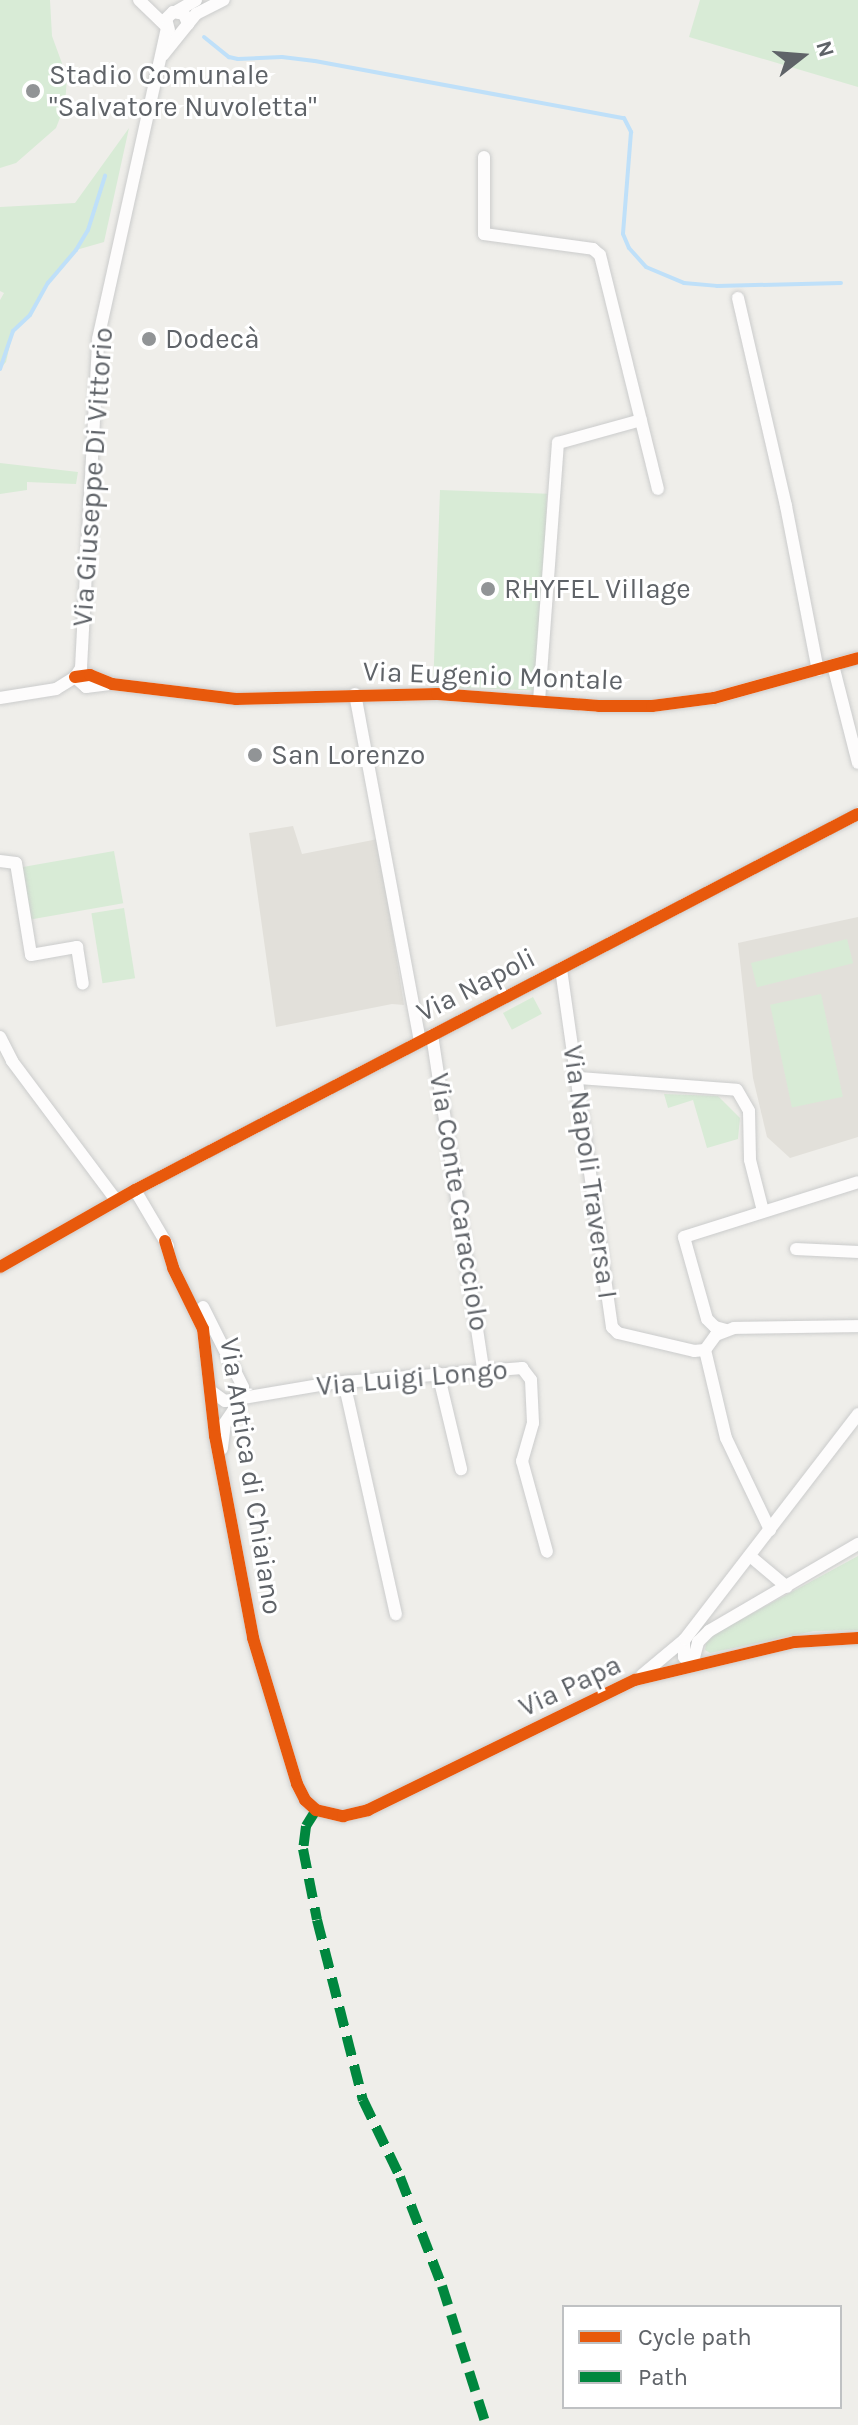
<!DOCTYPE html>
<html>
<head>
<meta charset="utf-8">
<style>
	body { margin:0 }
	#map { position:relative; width:858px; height:2425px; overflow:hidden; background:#efeeea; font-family:Karla,sans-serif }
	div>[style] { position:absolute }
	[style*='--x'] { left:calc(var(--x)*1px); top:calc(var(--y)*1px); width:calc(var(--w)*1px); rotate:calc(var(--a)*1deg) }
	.education>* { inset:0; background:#e2e0da }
	.green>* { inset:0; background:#d8ebd6; transform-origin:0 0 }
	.stream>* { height:4px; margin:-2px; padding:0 2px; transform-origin:2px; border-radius:2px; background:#bfe0f9 }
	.roads { filter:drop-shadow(0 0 2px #cbcccc) drop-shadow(0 0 2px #cbcccc) }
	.minor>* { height:12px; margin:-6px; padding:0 6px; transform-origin:6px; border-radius:6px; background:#fdfcfc }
	.quiet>* { height:10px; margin-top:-5px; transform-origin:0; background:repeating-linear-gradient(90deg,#00873e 0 20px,transparent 0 30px) }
	.cycleway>* { height:12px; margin:-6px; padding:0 6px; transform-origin:6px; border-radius:6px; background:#e8590c }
	.dots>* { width:22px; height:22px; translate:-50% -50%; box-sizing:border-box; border:4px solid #fff; border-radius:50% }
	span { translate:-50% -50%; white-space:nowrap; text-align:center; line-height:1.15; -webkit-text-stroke:6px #fff; paint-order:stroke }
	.poi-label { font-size:28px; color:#5f6368 }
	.left { translate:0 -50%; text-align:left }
	.street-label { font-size:28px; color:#5f6368 }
	.legend { position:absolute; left:562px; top:2305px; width:280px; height:104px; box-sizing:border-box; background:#fff; border:2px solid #bfc1c3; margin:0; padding:10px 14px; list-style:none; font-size:24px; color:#5f6368 }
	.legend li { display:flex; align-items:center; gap:16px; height:40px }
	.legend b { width:40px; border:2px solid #bfc1c3 }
	.north { position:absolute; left:762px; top:16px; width:80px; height:80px; -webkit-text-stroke:6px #fff; paint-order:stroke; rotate:73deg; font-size:22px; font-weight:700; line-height:32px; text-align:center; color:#5f6368 }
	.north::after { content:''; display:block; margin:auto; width:28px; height:36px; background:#5f6368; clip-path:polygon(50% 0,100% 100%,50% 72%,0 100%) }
</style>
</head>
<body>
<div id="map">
	<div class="education">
		<i style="clip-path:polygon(293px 826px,302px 854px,378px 839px,404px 1005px,392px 1004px,276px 1027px,249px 833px)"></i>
		<i style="clip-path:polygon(858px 917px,858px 1137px,790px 1158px,767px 1137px,753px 1078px,738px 943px)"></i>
	</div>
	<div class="green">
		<i style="clip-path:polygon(0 0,50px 0,52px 36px,67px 77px,65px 105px,56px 128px,16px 163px,0 168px)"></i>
		<i style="clip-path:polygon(700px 0,858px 0,858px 87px,689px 37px)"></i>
		<i style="clip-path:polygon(129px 128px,104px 242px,76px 250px,48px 282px,30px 315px,13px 331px,6px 362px,0 369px,0 300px,4px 293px,0 291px,0 207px,75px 203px)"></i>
		<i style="clip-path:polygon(0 463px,78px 472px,76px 484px,27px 482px,27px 490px,0 494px)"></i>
		<i style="left:440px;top:490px;width:107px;height:197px;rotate:2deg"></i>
		<i style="left:114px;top:851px;width:53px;height:94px;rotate:80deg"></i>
		<i style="left:124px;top:908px;width:71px;height:33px;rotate:81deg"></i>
		<i style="left:847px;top:939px;width:25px;height:99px;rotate:76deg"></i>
		<i style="left:821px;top:994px;width:105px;height:52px;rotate:78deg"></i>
		<i style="left:533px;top:997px;width:19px;height:34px;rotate:62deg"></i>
		<i style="clip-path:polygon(664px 1094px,718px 1096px,740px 1118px,738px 1139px,707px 1148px,693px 1100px,668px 1108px)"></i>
		<i style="clip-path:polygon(858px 1556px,858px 1630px,814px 1631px,710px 1653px,705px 1650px,706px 1643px,716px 1633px)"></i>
	</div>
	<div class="stream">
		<i style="--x:204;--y:37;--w:32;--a:39"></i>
		<i style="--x:229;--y:57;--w:9;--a:13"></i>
		<i style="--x:238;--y:59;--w:44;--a:-2.6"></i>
		<i style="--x:282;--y:57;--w:33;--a:7"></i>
		<i style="--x:315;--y:61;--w:314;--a:10.5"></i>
		<i style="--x:624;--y:118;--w:16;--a:63"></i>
		<i style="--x:631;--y:132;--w:102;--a:94.5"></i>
		<i style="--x:623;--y:234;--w:15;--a:67"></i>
		<i style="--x:629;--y:248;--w:25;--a:48"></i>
		<i style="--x:646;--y:267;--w:41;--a:22.8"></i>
		<i style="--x:684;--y:283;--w:33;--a:5"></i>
		<i style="--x:717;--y:286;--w:124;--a:-1.4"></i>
		<i style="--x:0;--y:369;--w:40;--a:-71.1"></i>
		<i style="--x:13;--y:331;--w:23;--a:-43"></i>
		<i style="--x:30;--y:315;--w:37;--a:-61"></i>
		<i style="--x:48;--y:283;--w:43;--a:-49.7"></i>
		<i style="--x:76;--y:250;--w:23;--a:-59"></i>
		<i style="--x:88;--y:230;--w:57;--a:-72.5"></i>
	</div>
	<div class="roads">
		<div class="minor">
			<i style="--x:139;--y:0;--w:37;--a:44"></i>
			<i style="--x:177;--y:11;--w:22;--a:-30"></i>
			<i style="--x:169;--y:30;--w:11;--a:-105"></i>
			<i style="--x:166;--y:19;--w:10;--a:-45"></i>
			<i style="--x:173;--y:12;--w:11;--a:10"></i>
			<i style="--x:184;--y:14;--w:11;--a:68"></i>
			<i style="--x:163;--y:55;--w:53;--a:-51.2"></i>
			<i style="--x:196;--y:14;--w:31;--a:-27"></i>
			<i style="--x:484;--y:157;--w:77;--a:90"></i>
			<i style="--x:484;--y:234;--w:110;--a:7.8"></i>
			<i style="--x:593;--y:249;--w:9;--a:41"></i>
			<i style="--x:600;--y:255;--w:241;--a:76.1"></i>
			<i style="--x:738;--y:298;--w:213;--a:77"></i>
			<i style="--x:786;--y:506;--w:167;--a:79"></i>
			<i style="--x:833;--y:665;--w:101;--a:75.7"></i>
			<i style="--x:75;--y:677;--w:15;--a:-8"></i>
			<i style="--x:90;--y:675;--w:24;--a:22"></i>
			<i style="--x:112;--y:684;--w:125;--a:6.9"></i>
			<i style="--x:236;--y:699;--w:201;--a:-1.4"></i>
			<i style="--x:437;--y:694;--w:162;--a:4.2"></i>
			<i style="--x:599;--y:706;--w:53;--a:0"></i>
			<i style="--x:652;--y:706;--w:63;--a:-7.4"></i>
			<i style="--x:714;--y:698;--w:149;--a:-15.5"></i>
			<i style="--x:75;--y:677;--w:15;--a:42"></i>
			<i style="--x:86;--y:687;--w:26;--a:-7"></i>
			<i style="--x:355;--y:694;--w:353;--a:79.4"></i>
			<i style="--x:0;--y:698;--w:57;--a:-9.1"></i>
			<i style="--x:56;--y:689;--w:22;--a:-32"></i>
			<i style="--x:75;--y:677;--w:11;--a:-56"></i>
			<i style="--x:81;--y:668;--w:329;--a:-87"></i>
			<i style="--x:98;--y:339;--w:320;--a:-77.5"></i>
			<i style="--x:539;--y:701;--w:259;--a:-85.8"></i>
			<i style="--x:558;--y:443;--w:86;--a:-15.5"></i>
			<i style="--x:0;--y:861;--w:16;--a:7"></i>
			<i style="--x:16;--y:863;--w:93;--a:80.7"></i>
			<i style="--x:31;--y:955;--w:47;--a:-9.9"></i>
			<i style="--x:77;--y:947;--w:37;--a:81"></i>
			<i style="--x:561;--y:969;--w:362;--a:81.9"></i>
			<i style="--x:612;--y:1327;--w:8;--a:45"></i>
			<i style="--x:618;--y:1333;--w:78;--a:13.3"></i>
			<i style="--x:694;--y:1351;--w:11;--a:-5"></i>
			<i style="--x:432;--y:1035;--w:338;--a:81.3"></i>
			<i style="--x:0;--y:1037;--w:27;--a:63"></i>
			<i style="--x:12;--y:1061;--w:174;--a:53.2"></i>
			<i style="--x:579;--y:1078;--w:158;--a:4.3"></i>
			<i style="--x:737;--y:1090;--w:24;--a:60"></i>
			<i style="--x:749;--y:1111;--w:49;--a:88.8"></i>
			<i style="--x:750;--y:1160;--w:53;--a:75.7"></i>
			<i style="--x:135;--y:1190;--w:65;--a:59.5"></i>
			<i style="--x:165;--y:1241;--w:28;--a:73"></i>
			<i style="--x:173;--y:1268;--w:68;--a:63.8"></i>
			<i style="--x:203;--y:1329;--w:108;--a:83.6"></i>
			<i style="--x:215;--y:1436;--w:206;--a:79.3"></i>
			<i style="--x:253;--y:1638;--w:152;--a:73.2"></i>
			<i style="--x:297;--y:1784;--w:18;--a:63"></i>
			<i style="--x:305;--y:1800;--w:15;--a:42"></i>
			<i style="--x:316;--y:1810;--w:28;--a:13"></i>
			<i style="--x:343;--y:1816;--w:26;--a:-13"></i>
			<i style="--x:368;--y:1810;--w:297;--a:-26"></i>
			<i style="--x:635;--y:1680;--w:164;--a:-13.4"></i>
			<i style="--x:795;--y:1642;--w:63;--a:-3.6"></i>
			<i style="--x:796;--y:1249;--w:62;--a:2.8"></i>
			<i style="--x:0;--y:1267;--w:155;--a:-29.7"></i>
			<i style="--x:135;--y:1190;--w:815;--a:-27.48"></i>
			<i style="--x:203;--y:1307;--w:89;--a:63.4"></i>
			<i style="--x:243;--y:1387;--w:12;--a:99"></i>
			<i style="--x:241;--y:1399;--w:29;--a:124"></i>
			<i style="--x:225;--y:1423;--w:26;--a:97"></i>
			<i style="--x:726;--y:1330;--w:11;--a:-165"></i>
			<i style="--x:715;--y:1327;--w:11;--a:-135"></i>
			<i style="--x:707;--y:1319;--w:85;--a:-105.7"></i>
			<i style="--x:684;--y:1237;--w:182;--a:-17.5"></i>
			<i style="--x:705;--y:1350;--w:90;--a:76.6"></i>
			<i style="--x:726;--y:1438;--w:102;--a:64.4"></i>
			<i style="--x:705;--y:1350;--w:19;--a:-54"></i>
			<i style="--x:716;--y:1335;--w:19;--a:-21"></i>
			<i style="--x:734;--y:1328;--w:124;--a:-0.9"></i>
			<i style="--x:438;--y:1373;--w:99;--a:76.5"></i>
			<i style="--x:344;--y:1382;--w:238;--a:77.4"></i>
			<i style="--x:211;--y:1391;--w:17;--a:36"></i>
			<i style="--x:225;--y:1401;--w:108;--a:-9.6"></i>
			<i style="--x:331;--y:1383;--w:192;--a:-4.5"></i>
			<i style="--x:522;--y:1368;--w:15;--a:53"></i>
			<i style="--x:531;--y:1380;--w:43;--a:87.3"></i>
			<i style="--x:533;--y:1423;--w:40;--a:106"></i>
			<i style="--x:522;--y:1461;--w:94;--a:74.6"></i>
			<i style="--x:750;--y:1556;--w:48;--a:40"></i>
			<i style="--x:684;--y:1640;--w:17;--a:90"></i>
			<i style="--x:684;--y:1657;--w:11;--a:45"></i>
			<i style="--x:692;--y:1665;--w:24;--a:-75"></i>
			<i style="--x:698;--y:1642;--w:16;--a:-45"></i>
			<i style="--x:709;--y:1631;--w:173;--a:-30.3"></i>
			<i style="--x:642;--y:1675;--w:56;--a:-39.9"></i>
			<i style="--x:685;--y:1639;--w:284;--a:-52.4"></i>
		</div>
	</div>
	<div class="quiet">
		<i style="--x:316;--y:1810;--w:19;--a:122"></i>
		<i style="--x:306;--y:1826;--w:23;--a:97"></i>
		<i style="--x:303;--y:1849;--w:72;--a:78.8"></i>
		<i style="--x:317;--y:1920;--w:186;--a:75.7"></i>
		<i style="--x:363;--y:2100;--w:85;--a:64.3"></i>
		<i style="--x:400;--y:2177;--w:117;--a:68.9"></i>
		<i style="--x:442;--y:2286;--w:146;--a:72.4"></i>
	</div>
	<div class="cycleway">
		<i style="--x:75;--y:677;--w:15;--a:-8"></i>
		<i style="--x:90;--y:675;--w:24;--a:22"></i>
		<i style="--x:112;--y:684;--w:125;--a:6.9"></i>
		<i style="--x:236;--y:699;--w:201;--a:-1.4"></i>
		<i style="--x:437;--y:694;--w:162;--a:4.2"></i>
		<i style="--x:599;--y:706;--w:53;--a:0"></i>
		<i style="--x:652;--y:706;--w:63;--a:-7.4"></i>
		<i style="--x:714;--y:698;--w:149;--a:-15.5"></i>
		<i style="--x:165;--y:1241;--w:28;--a:73"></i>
		<i style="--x:173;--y:1268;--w:68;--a:63.8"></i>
		<i style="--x:203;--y:1329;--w:108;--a:83.6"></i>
		<i style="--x:215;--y:1436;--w:206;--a:79.3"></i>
		<i style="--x:253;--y:1638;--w:152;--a:73.2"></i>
		<i style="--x:297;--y:1784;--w:18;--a:63"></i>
		<i style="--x:305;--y:1800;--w:15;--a:42"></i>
		<i style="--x:316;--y:1810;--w:28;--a:13"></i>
		<i style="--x:343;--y:1816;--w:26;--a:-13"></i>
		<i style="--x:368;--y:1810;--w:297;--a:-26"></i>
		<i style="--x:635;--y:1680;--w:164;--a:-13.4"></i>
		<i style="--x:795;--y:1642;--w:63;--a:-3.6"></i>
		<i style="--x:0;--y:1267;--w:155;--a:-29.7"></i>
		<i style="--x:135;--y:1190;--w:815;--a:-27.48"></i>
	</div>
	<div class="dots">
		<i style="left:33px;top:91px;background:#919496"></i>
		<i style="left:149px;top:339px;background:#919496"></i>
		<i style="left:488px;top:589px;background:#919496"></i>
		<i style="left:255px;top:755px;background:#919496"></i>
	</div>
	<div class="poi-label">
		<span class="left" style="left:49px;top:91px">Stadio Comunale<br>"Salvatore Nuvoletta"</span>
		<span class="left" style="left:165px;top:339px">Dodecà</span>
		<span class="left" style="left:504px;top:589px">RHYFEL Village</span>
		<span class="left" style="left:271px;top:755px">San Lorenzo</span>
	</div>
	<div class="street-label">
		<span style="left:93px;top:477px;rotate:-86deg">Via Giuseppe Di Vittorio</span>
		<span style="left:493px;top:676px;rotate:2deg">Via Eugenio Montale</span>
		<span style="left:476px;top:985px;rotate:-27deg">Via Napoli</span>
		<span style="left:590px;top:1172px;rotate:82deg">Via Napoli Traversa I</span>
		<span style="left:459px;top:1202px;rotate:81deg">Via Conte Caracciolo</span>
		<span style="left:412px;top:1378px;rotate:-5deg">Via Luigi Longo</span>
		<span style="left:251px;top:1476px;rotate:81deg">Via Antica di Chiaiano</span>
		<span style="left:570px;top:1686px;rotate:-25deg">Via Papa</span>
	</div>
	<ul class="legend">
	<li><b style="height:10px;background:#e8590c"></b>Cycle path</li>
	<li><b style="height:10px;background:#00873e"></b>Path</li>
	</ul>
	<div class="north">N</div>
</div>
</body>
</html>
